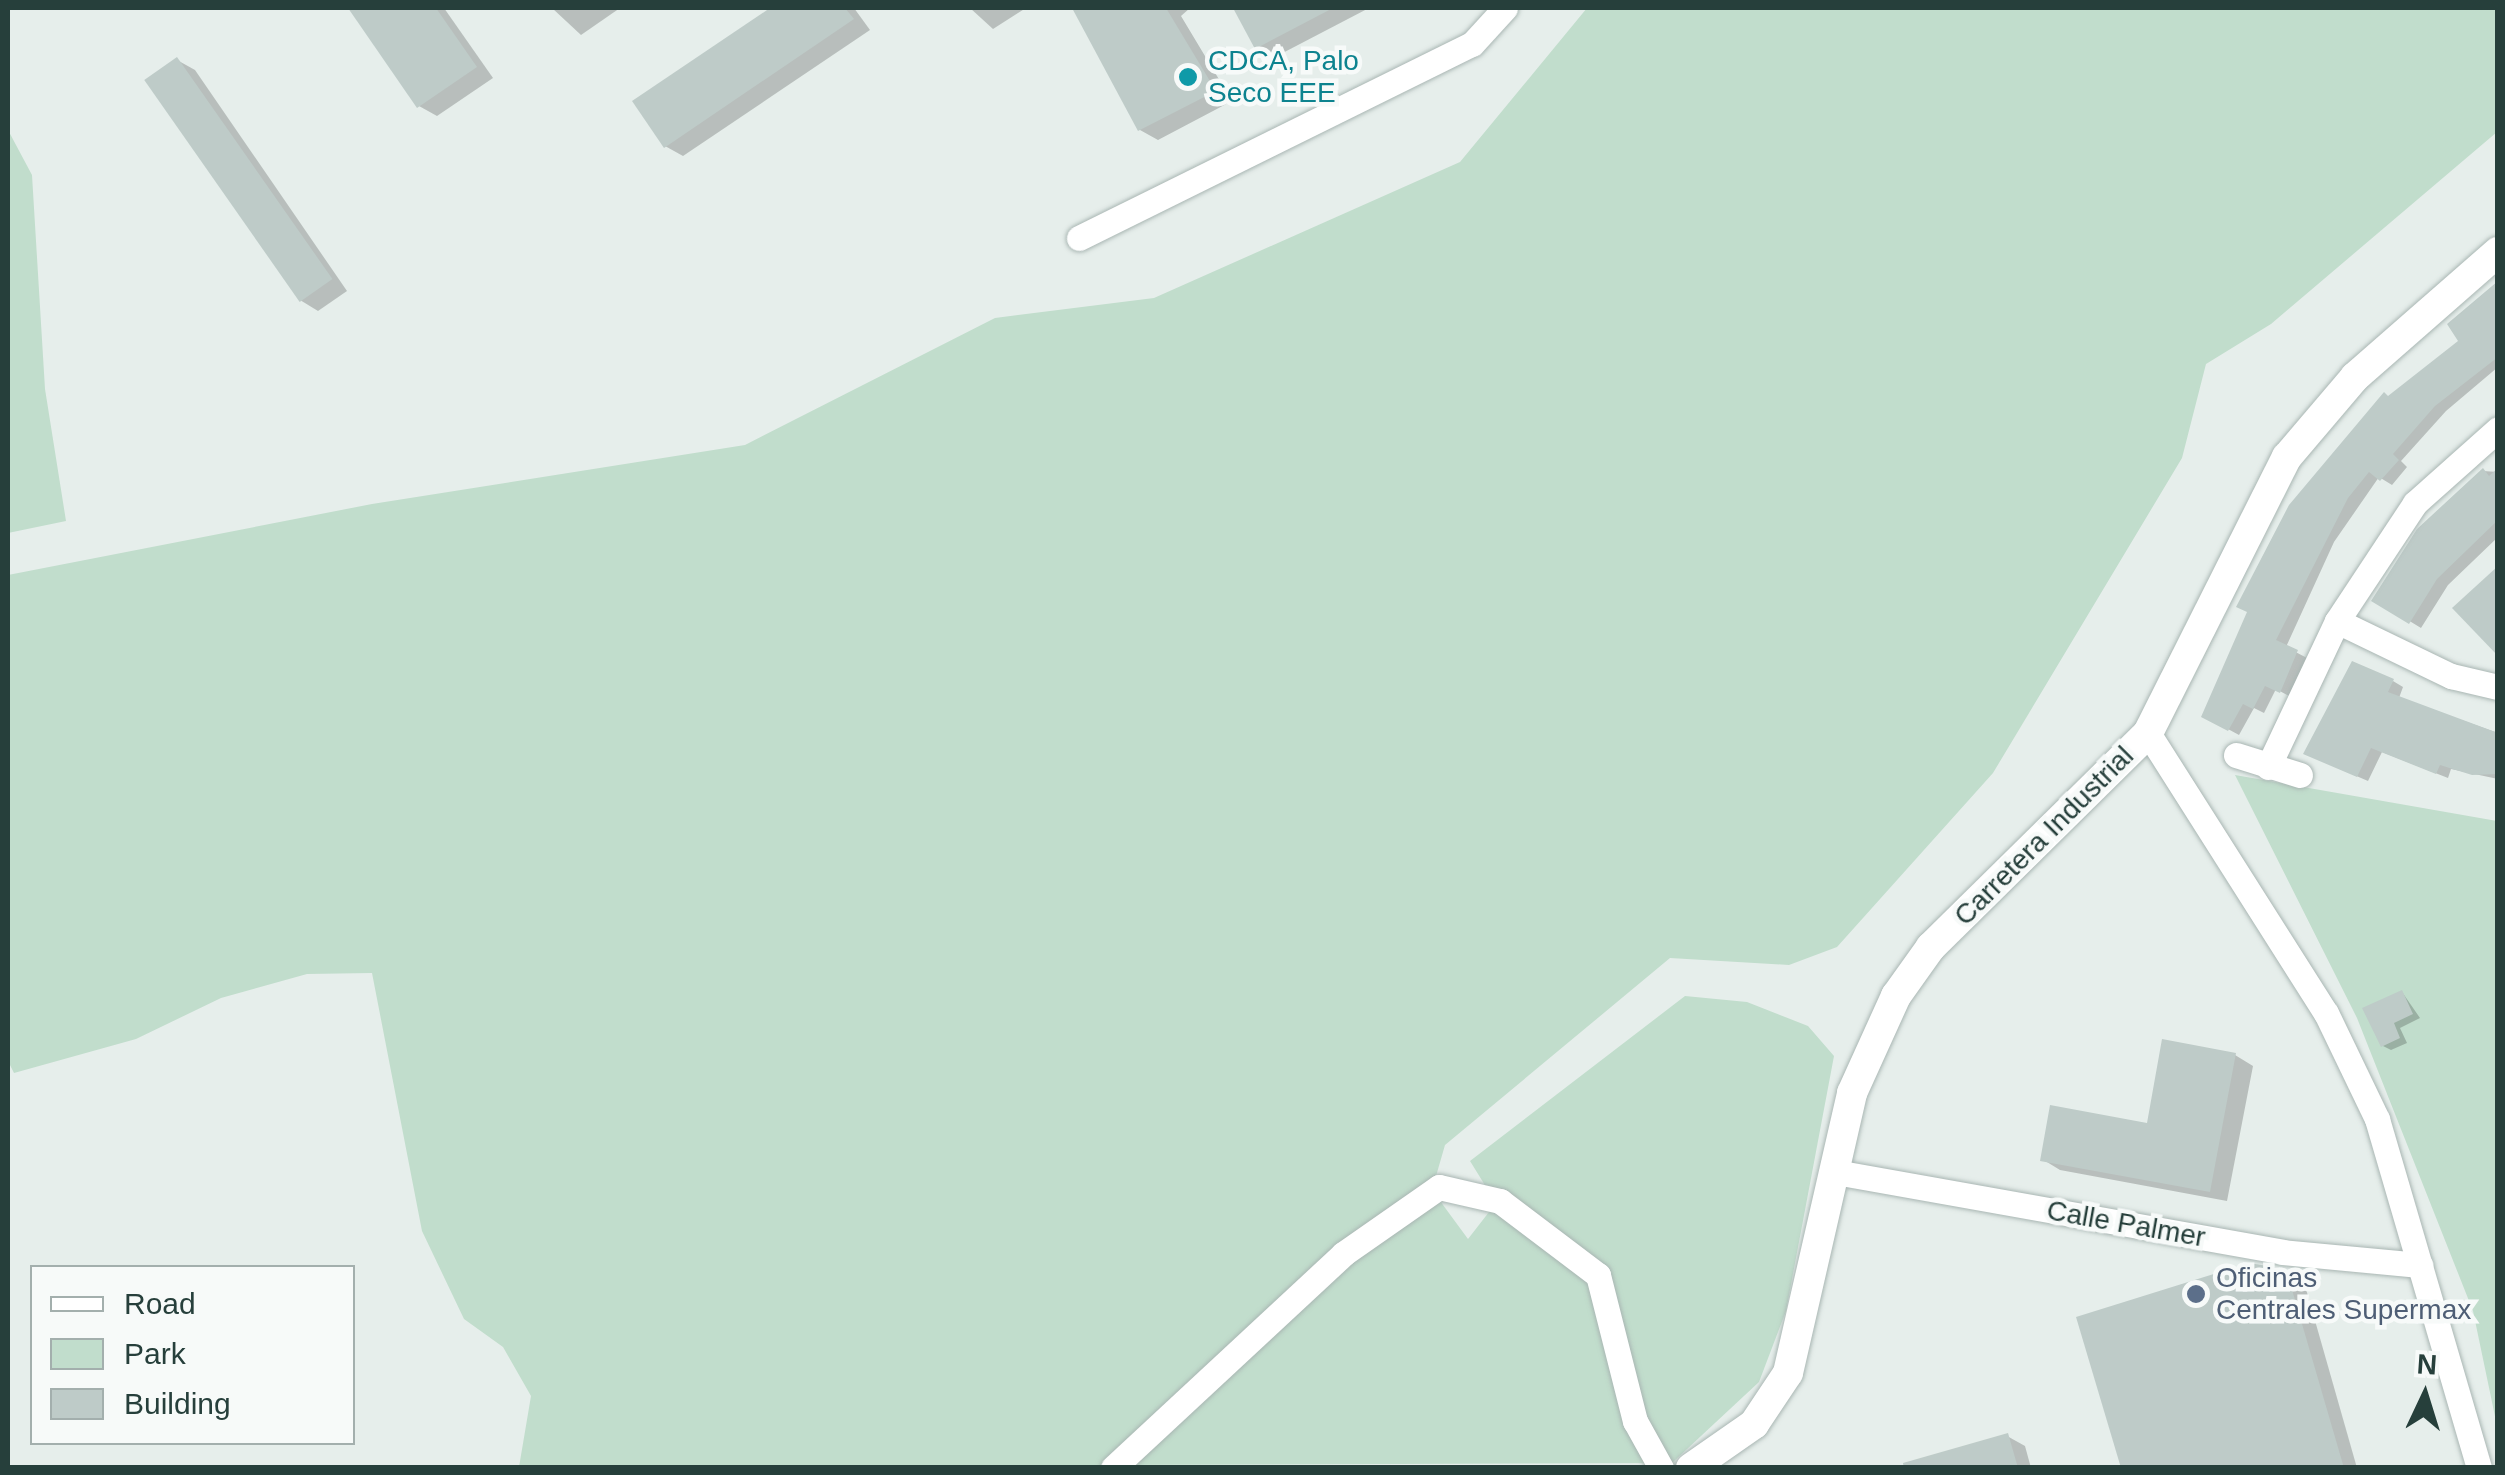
<!DOCTYPE html>
<html>
<head>
<meta charset="utf-8">
<style>
	body { margin:0 }
	#map { position:relative; width:2505px; height:1475px; overflow:hidden; background:#e6eeeb; font-family:Arial,sans-serif }
	div>[style] { position:absolute }
	[style*='--x'] { left:calc(var(--x)*1px); top:calc(var(--y)*1px); width:calc(var(--w)*1px); rotate:calc(var(--a)*1deg) }
	.green>* { inset:0; background:#c1ddcc }
	.shadow>* { inset:0; background:#0003 }
	.building>* { inset:0; background:#becbc8; transform-origin:0 0 }
	.roads { filter:drop-shadow(0 0 2px #a9b6b3) drop-shadow(0 0 2px #a9b6b3) }
	.minor>* { height:25px; margin:-12.5px; padding:0 12.5px; transform-origin:12.5px; border-radius:12.5px; background:#fff }
	.tertiary>* { height:30px; margin:-15px; padding:0 15px; transform-origin:15px; border-radius:15px; background:#fff }
	.dots>* { width:28px; height:28px; translate:-50% -50%; box-sizing:border-box; border:5px solid #f7faf9; border-radius:50% }
	span { translate:-50% -50%; white-space:nowrap; text-align:center; line-height:1.15; -webkit-text-stroke:9px #f7faf9; paint-order:stroke }
	.culture-label { font-size:28px; color:#0d838f }
	.left { translate:0 -50%; text-align:left }
	.street-label { font-size:28px; color:#263f3b }
	.service-label { font-size:28px; color:#4e5e75 }
	.frame { position:absolute; inset:0; border:10px solid #263f3b; pointer-events:none }
	.legend { position:absolute; left:30px; top:1265px; width:325px; height:180px; box-sizing:border-box; background:#f7faf9; border:2px solid #a3afad; margin:0; padding:12px 18px; list-style:none; font-size:30px; color:#263f3b }
	.legend li { display:flex; align-items:center; gap:20px; height:50px }
	.legend b { width:50px; border:2px solid #a3afad }
	.north { position:absolute; left:2375px; top:1345px; width:100px; height:100px; -webkit-text-stroke:8px #f7faf9; paint-order:stroke; rotate:4deg; font-size:28px; font-weight:700; line-height:40px; text-align:center; color:#263f3b }
	.north::after { content:''; display:block; margin:auto; width:35px; height:45px; background:#263f3b; clip-path:polygon(50% 0,100% 100%,50% 72%,0 100%) }
</style>
</head>
<body>
<div id="map">
	<div class="green">
		<i style="clip-path:polygon(1587px 8px,2497px 8px,2497px 132px,2271px 324px,2206px 364px,2182px 458px,1993px 773px,1837px 947px,1789px 965px,1670px 958px,1445px 1145px,1432px 1190px,1468px 1239px,1496px 1203px,1470px 1161px,1685px 996px,1747px 1002px,1808px 1026px,1834px 1056px,1786px 1311px,1759px 1382px,1672px 1463px,519px 1467px,531px 1396px,503px 1347px,464px 1319px,422px 1231px,372px 973px,307px 974px,221px 998px,136px 1039px,14px 1073px,8px 1061px,8px 575px,372px 504px,745px 445px,995px 318px,1154px 298px,1460px 162px)"></i>
		<i style="clip-path:polygon(8px 130px,32px 175px,45px 389px,66px 521px,8px 533px)"></i>
		<i style="clip-path:polygon(2235px 775px,2497px 821px,2497px 1426px,2473px 1311px,2357px 1018px)"></i>
	</div>
	<div class="shadow">
		<i style="clip-path:polygon(359px 8px,444px 8px,493px 78px,437px 116px,419px 106px,353px 11px)"></i>
		<i style="clip-path:polygon(552px 8px,620px 8px,581px 35px)"></i>
		<i style="clip-path:polygon(774px 8px,854px 8px,870px 30px,683px 156px,665px 146px,635px 102px)"></i>
		<i style="clip-path:polygon(970px 8px,1026px 8px,993px 29px)"></i>
		<i style="clip-path:polygon(1087px 8px,1190px 8px,1181px 16px,1232px 101px,1158px 140px,1140px 130px,1078px 12px)"></i>
		<i style="clip-path:polygon(1236px 8px,1369px 8px,1275px 57px,1257px 47px)"></i>
		<i style="clip-path:polygon(177px 60px,195px 70px,347px 291px,318px 311px,300px 300px)"></i>
		<i style="clip-path:polygon(2498px 293px,2498px 367px,2446px 411px,2401px 461px,2407px 467px,2392px 485px,2379px 477px,2334px 542px,2286px 647px,2307px 658px,2291px 697px,2276px 689px,2264px 713px,2254px 708px,2239px 735px,2204px 716px,2389px 399px,2461px 341px)"></i>
		<i style="clip-path:polygon(2483px 471px,2498px 472px,2498px 537px,2448px 585px,2421px 628px,2375px 600px)"></i>
		<i style="clip-path:polygon(2393px 681px,2403px 687px,2399px 698px,2498px 733px,2498px 779px,2451px 769px,2448px 778px,2382px 752px,2368px 781px,2317px 759px)"></i>
		<i style="clip-path:polygon(2402px 992px,2420px 1018px,2400px 1028px,2407px 1043px,2391px 1050px,2383px 1046px)"></i>
		<i style="clip-path:polygon(2235px 1055px,2253px 1066px,2227px 1201px,2060px 1170px,2042px 1159px,2149px 1126px)"></i>
		<i style="clip-path:polygon(2286px 1271px,2304px 1282px,2357px 1468px,2124px 1468px)"></i>
		<i style="clip-path:polygon(2007px 1436px,2025px 1446px,2031px 1468px,1895px 1468px)"></i>
	</div>
	<div class="building">
		<i style="clip-path:polygon(348px 8px,436px 8px,477px 67px,417px 108px)"></i>
		<i style="clip-path:polygon(770px 8px,845px 8px,854px 19px,664px 148px,632px 101px)"></i>
		<i style="clip-path:polygon(1072px 8px,1166px 8px,1216px 91px,1138px 131px)"></i>
		<i style="clip-path:polygon(1233px 8px,1333px 8px,1255px 49px)"></i>
		<i style="left:177px;top:57px;width:271px;height:40px;rotate:55deg"></i>
		<i style="clip-path:polygon(2498px 281px,2498px 357px,2435px 406px,2393px 454px,2399px 460px,2380px 481px,2369px 472px,2348px 498px,2276px 640px,2298px 650px,2280px 693px,2265px 686px,2253px 709px,2243px 704px,2228px 731px,2201px 717px,2247px 612px,2236px 607px,2289px 505px,2384px 392px,2388px 396px,2458px 341px,2447px 324px)"></i>
		<i style="clip-path:polygon(2483px 468px,2489px 476px,2498px 468px,2498px 520px,2437px 579px,2409px 624px,2371px 601px,2417px 529px)"></i>
		<i style="clip-path:polygon(2498px 566px,2498px 656px,2452px 608px)"></i>
		<i style="clip-path:polygon(2352px 661px,2394px 679px,2388px 692px,2498px 733px,2498px 774px,2472px 775px,2440px 765px,2436px 774px,2371px 748px,2357px 777px,2303px 754px)"></i>
		<i style="clip-path:polygon(2402px 990px,2413px 1014px,2394px 1023px,2400px 1038px,2381px 1047px,2362px 1008px)"></i>
		<i style="clip-path:polygon(2162px 1039px,2236px 1053px,2210px 1192px,2040px 1161px,2050px 1105px,2147px 1123px)"></i>
		<i style="clip-path:polygon(2249px 1263px,2286px 1269px,2344px 1468px,2121px 1468px,2076px 1317px)"></i>
		<i style="clip-path:polygon(2008px 1433px,2018px 1468px,1904px 1468px,1903px 1463px)"></i>
	</div>
	<div class="roads">
		<div class="minor">
			<i style="--x:1079;--y:238;--w:438;--a:-26.3"></i>
			<i style="--x:1472;--y:44;--w:49;--a:-47.5"></i>
			<i style="--x:2337;--y:621;--w:127;--a:25.8"></i>
			<i style="--x:2451;--y:676;--w:48;--a:13.2"></i>
			<i style="--x:2148;--y:733;--w:332;--a:57.6"></i>
			<i style="--x:2326;--y:1013;--w:118;--a:64.3"></i>
			<i style="--x:2377;--y:1119;--w:364;--a:73.7"></i>
			<i style="--x:2236;--y:755;--w:67;--a:17.4"></i>
			<i style="--x:2268;--y:767;--w:161;--a:-64.7"></i>
			<i style="--x:2337;--y:621;--w:141;--a:-56.5"></i>
			<i style="--x:2415;--y:503;--w:111;--a:-41.7"></i>
			<i style="--x:1835;--y:1172;--w:454;--a:10.1"></i>
			<i style="--x:2282;--y:1252;--w:139;--a:5.4"></i>
			<i style="--x:1113;--y:1468;--w:314;--a:-42.9"></i>
			<i style="--x:1343;--y:1254;--w:117;--a:-34.9"></i>
			<i style="--x:1439;--y:1187;--w:63;--a:12.9"></i>
			<i style="--x:1500;--y:1201;--w:123;--a:37.1"></i>
			<i style="--x:1598;--y:1275;--w:151;--a:75.8"></i>
			<i style="--x:1635;--y:1421;--w:54;--a:61"></i>
		</div>
		<div class="tertiary">
			<i style="--x:1691;--y:1468;--w:77;--a:-34.9"></i>
			<i style="--x:1754;--y:1424;--w:61;--a:-56.3"></i>
			<i style="--x:1788;--y:1373;--w:287;--a:-77.1"></i>
			<i style="--x:1852;--y:1093;--w:107;--a:-65.6"></i>
			<i style="--x:1896;--y:996;--w:60;--a:-54.5"></i>
			<i style="--x:1931;--y:947;--w:305;--a:-44.6"></i>
			<i style="--x:2148;--y:733;--w:309;--a:-63.3"></i>
			<i style="--x:2287;--y:457;--w:105;--a:-49.6"></i>
			<i style="--x:2355;--y:377;--w:190;--a:-41.2"></i>
		</div>
	</div>
	<div class="dots">
		<i style="left:1188px;top:77px;background:#0f9aa8"></i>
		<i style="left:2196px;top:1294px;background:#5c6f8a"></i>
	</div>
	<div class="culture-label">
		<span class="left" style="left:1208px;top:77px">CDCA, Palo<br>Seco EEE</span>
	</div>
	<div class="street-label">
		<span style="left:2044px;top:836px;rotate:-45deg">Carretera Industrial</span>
		<span style="left:2126px;top:1224px;rotate:10deg">Calle Palmer</span>
	</div>
	<div class="service-label">
		<span class="left" style="left:2216px;top:1294px">Oficinas<br>Centrales Supermax</span>
	</div>
	<div class="frame"></div>
	<ul class="legend">
	<li><b style="height:12px;background:#fff"></b>Road</li>
	<li><b style="height:28px;background:#c1ddcc"></b>Park</li>
	<li><b style="height:28px;background:#becbc8"></b>Building</li>
	</ul>
	<div class="north">N</div>
</div>
</body>
</html>
